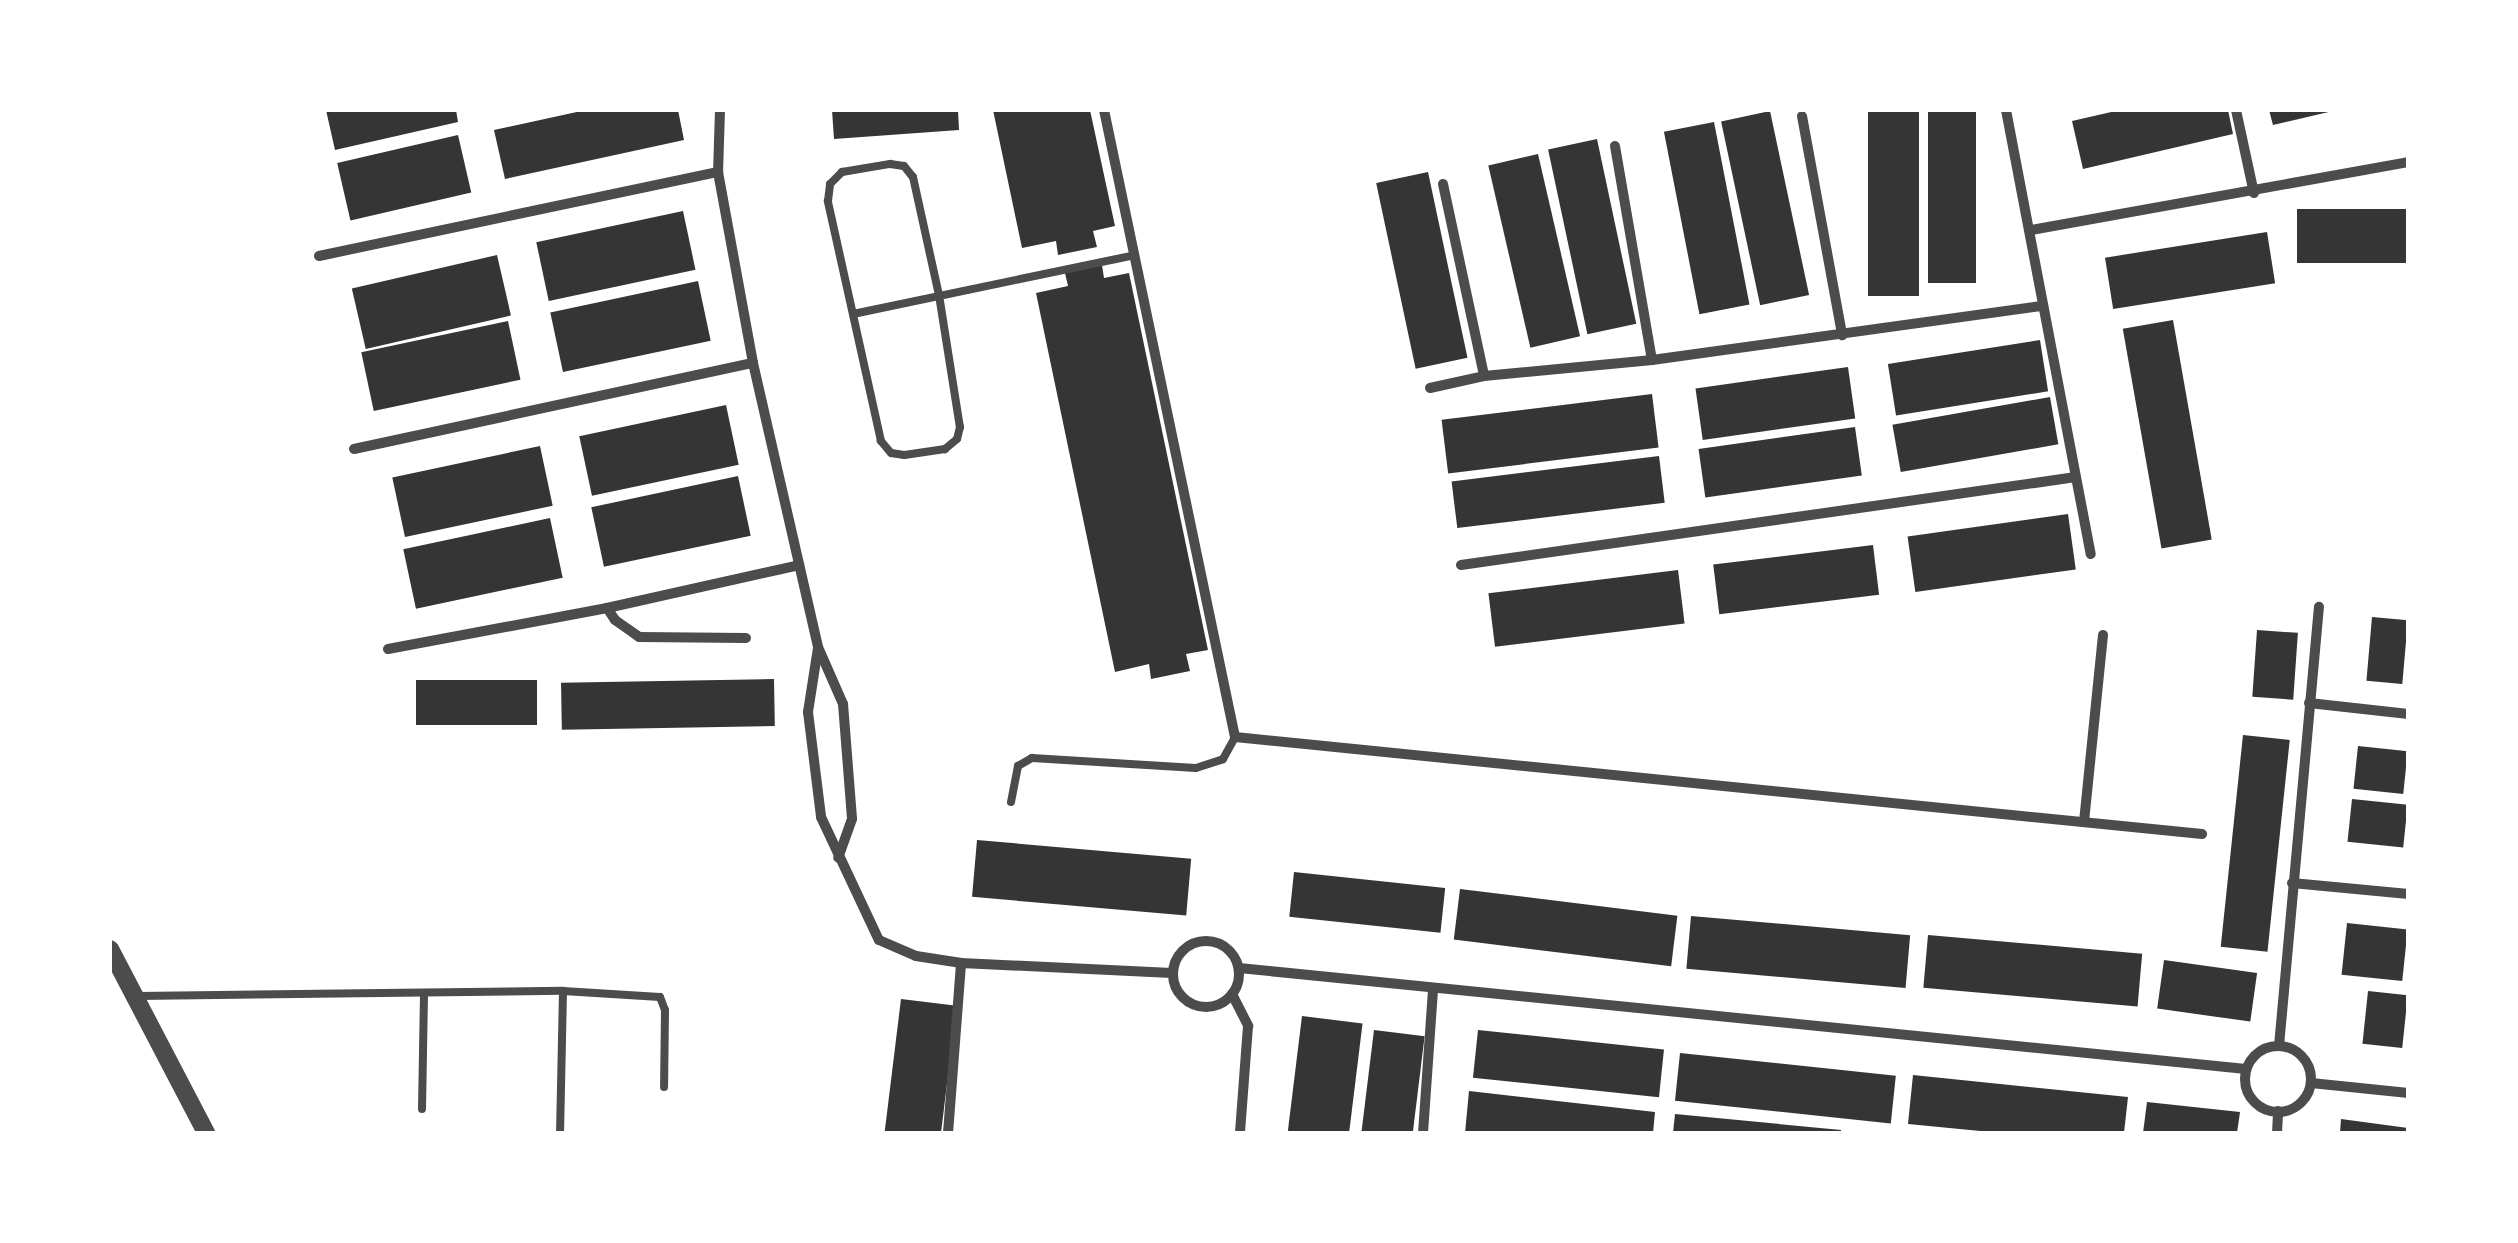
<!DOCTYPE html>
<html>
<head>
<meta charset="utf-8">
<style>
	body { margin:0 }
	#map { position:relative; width:2518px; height:1243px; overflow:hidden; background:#fff; font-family:Cabin,sans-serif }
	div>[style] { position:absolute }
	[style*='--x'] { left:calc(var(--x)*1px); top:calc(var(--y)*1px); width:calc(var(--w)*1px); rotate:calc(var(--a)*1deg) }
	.building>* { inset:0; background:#353535; transform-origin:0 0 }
	.service>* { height:8px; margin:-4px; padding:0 4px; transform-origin:4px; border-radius:4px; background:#4c4c4c }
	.minor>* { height:10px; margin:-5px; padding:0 5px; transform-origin:5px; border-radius:5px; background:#4c4c4c }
	.minor>.ring { margin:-5px; padding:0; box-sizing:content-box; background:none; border:10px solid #4c4c4c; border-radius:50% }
	.tertiary>* { height:18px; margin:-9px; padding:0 9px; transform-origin:9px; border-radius:9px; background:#4c4c4c }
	span { translate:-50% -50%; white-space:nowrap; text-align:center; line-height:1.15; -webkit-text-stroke:9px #fff; paint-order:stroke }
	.frame { position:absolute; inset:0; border:112px solid #fff; pointer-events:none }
</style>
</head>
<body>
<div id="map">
	<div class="building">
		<i style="clip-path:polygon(326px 110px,456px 110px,458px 122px,335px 150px)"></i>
		<i style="clip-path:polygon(586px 110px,678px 110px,684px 140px,505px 179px,494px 130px)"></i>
		<i style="clip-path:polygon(832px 110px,958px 110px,959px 130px,834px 139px)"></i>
		<i style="clip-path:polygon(993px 110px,1090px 110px,1115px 226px,1093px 231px,1097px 247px,1058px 255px,1056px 241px,1022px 248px)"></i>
		<i style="left:1868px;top:110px;width:51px;height:186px"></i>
		<i style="left:1928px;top:110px;width:48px;height:173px"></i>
		<i style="clip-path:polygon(2120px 110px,2228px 110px,2233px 134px,2083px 169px,2072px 121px)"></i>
		<i style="clip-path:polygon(2269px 110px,2332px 110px,2333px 111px,2273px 125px)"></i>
		<i style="left:1770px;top:111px;width:188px;height:50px;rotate:78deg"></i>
		<i style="left:1714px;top:122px;width:186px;height:51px;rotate:79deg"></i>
		<i style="left:458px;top:135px;width:59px;height:124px;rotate:77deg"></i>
		<i style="left:1597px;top:139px;width:189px;height:50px;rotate:78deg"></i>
		<i style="left:1538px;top:154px;width:187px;height:51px;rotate:77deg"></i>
		<i style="left:1428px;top:172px;width:190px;height:53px;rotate:78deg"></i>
		<i style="left:2408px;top:209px;width:54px;height:111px;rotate:90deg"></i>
		<i style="left:683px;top:211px;width:60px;height:150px;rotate:78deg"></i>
		<i style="left:2267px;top:232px;width:52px;height:164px;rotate:81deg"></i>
		<i style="left:497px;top:255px;width:62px;height:149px;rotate:77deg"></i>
		<i style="clip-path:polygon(1102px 265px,1104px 278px,1129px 273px,1208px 650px,1186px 654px,1190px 671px,1151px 679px,1149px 664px,1115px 672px,1036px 293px,1068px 286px,1065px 273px)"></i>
		<i style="left:698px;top:281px;width:61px;height:151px;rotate:78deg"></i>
		<i style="left:2173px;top:320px;width:223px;height:51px;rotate:80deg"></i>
		<i style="left:508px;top:321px;width:60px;height:150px;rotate:78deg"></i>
		<i style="left:2040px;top:340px;width:52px;height:154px;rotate:81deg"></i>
		<i style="left:1848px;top:367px;width:52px;height:154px;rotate:82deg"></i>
		<i style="left:1652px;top:394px;width:54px;height:212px;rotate:83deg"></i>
		<i style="left:2050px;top:397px;width:48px;height:160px;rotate:80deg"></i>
		<i style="left:726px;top:405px;width:61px;height:150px;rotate:78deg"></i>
		<i style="left:1855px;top:427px;width:49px;height:158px;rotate:82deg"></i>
		<i style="left:540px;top:446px;width:61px;height:151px;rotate:78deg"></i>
		<i style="left:1659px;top:456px;width:47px;height:209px;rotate:83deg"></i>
		<i style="left:738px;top:476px;width:61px;height:150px;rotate:78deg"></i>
		<i style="left:2068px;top:514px;width:56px;height:162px;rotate:82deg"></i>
		<i style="left:550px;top:518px;width:61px;height:150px;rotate:78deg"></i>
		<i style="left:1873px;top:545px;width:50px;height:161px;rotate:83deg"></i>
		<i style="left:1678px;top:570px;width:54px;height:191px;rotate:83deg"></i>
		<i style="left:2372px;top:617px;width:36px;height:64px;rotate:5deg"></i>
		<i style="left:2257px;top:630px;width:41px;height:67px;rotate:4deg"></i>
		<i style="left:774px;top:679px;width:47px;height:213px;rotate:89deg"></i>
		<i style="left:537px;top:680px;width:45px;height:121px;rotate:90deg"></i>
		<i style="left:2243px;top:735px;width:47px;height:213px;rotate:6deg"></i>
		<i style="left:2358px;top:746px;width:50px;height:43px;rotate:6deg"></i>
		<i style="left:2352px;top:799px;width:56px;height:43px;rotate:6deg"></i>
		<i style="left:977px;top:840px;width:215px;height:57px;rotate:5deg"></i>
		<i style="left:1294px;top:872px;width:152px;height:45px;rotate:6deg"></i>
		<i style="left:1460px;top:889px;width:219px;height:51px;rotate:7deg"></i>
		<i style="left:1691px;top:916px;width:220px;height:53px;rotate:5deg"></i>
		<i style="left:2347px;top:923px;width:61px;height:52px;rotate:6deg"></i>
		<i style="left:1928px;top:935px;width:215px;height:53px;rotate:5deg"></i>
		<i style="left:2164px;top:960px;width:94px;height:49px;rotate:8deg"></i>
		<i style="left:2368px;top:991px;width:40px;height:53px;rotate:6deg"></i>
		<i style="left:901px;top:999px;width:56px;height:135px;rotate:7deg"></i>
		<i style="left:1302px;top:1016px;width:61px;height:118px;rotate:7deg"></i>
		<i style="left:1374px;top:1030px;width:51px;height:104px;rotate:7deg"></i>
		<i style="left:1478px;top:1030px;width:187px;height:48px;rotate:6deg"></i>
		<i style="left:1680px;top:1053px;width:217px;height:48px;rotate:6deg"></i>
		<i style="clip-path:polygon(1913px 1075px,2128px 1097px,2124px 1133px,2001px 1133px,1908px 1124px)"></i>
		<i style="clip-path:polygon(1469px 1091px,1655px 1112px,1653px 1133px,1465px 1133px)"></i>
		<i style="clip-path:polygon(2147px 1102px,2240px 1112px,2237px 1133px,2143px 1133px)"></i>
		<i style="clip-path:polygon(1675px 1114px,1841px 1130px,1841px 1133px,1673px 1133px)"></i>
		<i style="clip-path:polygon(2341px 1119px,2408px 1128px,2408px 1133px,2340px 1133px)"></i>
	</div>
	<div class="service">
		<i style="--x:890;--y:164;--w:14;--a:8"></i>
		<i style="--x:904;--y:166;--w:14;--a:51"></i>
		<i style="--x:913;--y:177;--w:121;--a:77.6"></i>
		<i style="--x:939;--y:295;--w:134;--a:81"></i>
		<i style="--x:960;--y:427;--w:12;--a:104"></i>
		<i style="--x:957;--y:439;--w:16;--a:140"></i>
		<i style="--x:945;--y:449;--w:41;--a:171.7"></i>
		<i style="--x:904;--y:455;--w:13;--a:-171"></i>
		<i style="--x:891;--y:453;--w:16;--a:-130"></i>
		<i style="--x:881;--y:441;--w:246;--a:-102.5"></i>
		<i style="--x:828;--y:201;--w:17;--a:-83"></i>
		<i style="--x:830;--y:184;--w:17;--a:-45"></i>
		<i style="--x:842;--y:172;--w:49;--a:-9.5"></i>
		<i style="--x:853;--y:314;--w:288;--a:-11.8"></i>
		<i style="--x:1011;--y:802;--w:37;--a:-79"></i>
		<i style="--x:1018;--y:766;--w:16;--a:-30"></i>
		<i style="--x:1032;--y:758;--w:164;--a:3.5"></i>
		<i style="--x:1196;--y:768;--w:28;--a:-18"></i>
		<i style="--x:1223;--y:759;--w:25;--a:-61"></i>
		<i style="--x:563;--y:991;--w:97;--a:3.5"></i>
		<i style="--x:660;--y:997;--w:14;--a:69"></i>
		<i style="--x:665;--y:1010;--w:77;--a:90.7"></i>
		<i style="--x:138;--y:996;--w:425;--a:-0.7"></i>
		<i style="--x:563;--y:991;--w:142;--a:91.2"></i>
		<i style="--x:422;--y:1109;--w:116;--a:-89"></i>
	</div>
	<div class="minor">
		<i style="--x:720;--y:110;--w:62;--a:91.8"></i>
		<i style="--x:718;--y:172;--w:194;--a:79.6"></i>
		<i style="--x:753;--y:363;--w:291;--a:77.1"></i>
		<i style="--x:818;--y:647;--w:62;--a:66.3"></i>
		<i style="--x:843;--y:704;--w:115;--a:85.5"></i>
		<i style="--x:852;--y:819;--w:41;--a:109.7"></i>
		<i style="--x:1104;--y:110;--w:641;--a:78.2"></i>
		<i style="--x:1235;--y:737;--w:972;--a:5.73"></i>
		<i style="--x:2006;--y:110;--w:452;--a:79.2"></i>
		<i style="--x:2236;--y:110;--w:85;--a:77.8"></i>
		<i style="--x:1802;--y:116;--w:223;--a:79.6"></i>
		<i style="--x:1615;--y:146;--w:217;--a:80.2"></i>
		<i style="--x:1443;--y:184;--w:196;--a:77.9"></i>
		<i style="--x:2031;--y:230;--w:383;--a:-10.2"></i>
		<i style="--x:319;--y:256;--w:408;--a:-11.9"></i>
		<i style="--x:1430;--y:388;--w:55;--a:-12.5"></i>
		<i style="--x:1484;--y:376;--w:169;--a:-5.4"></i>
		<i style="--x:1652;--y:360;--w:395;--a:-7.9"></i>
		<i style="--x:354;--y:449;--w:408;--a:-12.2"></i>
		<i style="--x:1461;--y:565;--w:621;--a:-8.14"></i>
		<i style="--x:607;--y:608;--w:14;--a:56"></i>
		<i style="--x:615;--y:620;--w:29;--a:35"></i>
		<i style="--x:639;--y:637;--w:107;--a:0.5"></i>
		<i style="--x:818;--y:648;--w:65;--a:98.9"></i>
		<i style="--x:808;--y:712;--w:106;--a:82.9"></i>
		<i style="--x:821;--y:817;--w:136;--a:64.8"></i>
		<i style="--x:879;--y:940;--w:40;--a:23.4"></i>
		<i style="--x:916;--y:956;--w:46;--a:8.8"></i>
		<i style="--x:961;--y:963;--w:211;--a:2.7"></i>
		<i style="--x:388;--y:649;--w:223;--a:-10.6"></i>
		<i style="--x:607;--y:608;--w:197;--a:-12.6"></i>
		<i style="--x:2309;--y:703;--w:100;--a:6.3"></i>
		<i style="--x:2084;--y:822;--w:188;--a:-84.2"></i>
		<i style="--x:2292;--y:883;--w:117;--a:5.4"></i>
		<i class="ring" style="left:1173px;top:941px;width:56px;height:56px"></i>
		<i style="--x:1239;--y:968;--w:1012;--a:5.73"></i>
		<i style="--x:1232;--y:994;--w:36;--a:63"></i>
		<i style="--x:1248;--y:1026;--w:107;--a:94.3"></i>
		<i style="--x:2279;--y:1046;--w:441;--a:-84.8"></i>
		<i class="ring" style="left:2245px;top:1046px;width:56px;height:56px"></i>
		<i style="--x:2311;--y:1083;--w:98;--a:5.9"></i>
		<i style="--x:948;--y:1133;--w:170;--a:-85.6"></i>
		<i style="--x:1423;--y:1133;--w:144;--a:-86"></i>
		<i style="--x:2277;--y:1133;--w:22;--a:-87"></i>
	</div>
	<div class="tertiary">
		<i style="--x:110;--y:949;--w:208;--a:62.4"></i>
	</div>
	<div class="frame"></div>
</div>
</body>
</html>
